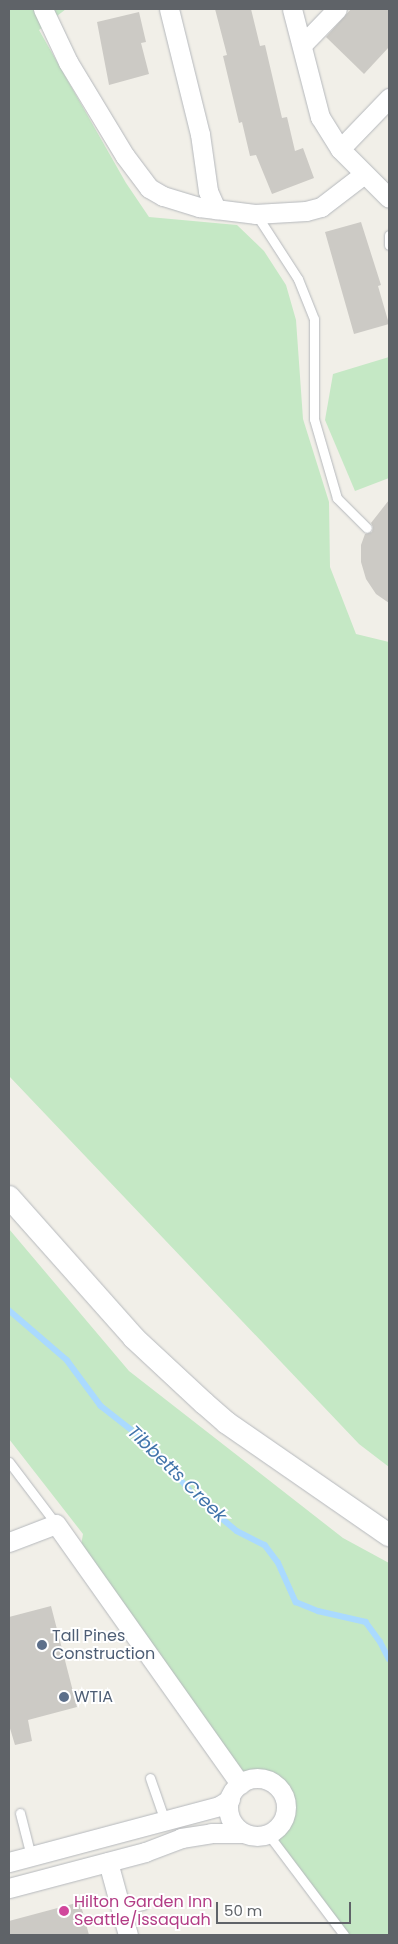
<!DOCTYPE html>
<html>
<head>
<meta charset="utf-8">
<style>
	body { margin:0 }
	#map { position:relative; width:398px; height:1944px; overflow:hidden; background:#f1efe8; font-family:Poppins,sans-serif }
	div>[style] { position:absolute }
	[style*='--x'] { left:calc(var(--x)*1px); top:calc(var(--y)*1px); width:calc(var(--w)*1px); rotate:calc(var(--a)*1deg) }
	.green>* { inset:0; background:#c5e8c5 }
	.stream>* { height:5.5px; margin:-2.75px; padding:0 2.75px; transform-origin:2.75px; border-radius:2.75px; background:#aadaff }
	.building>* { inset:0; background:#cccac5 }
	.roads { filter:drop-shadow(0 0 1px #b5b8bc) drop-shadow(0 0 1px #b5b8bc) }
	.service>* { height:9px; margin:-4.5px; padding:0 4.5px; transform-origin:4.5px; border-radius:4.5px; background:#fff }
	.minor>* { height:19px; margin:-9.5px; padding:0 9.5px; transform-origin:9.5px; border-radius:9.5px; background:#fff }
	.minor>.ring { margin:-9.5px; padding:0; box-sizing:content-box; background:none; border:19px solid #fff; border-radius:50% }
	.tertiary>* { height:22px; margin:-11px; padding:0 11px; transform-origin:11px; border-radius:11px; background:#fff }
	.dots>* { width:14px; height:14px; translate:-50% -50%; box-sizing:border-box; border:2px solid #fff; border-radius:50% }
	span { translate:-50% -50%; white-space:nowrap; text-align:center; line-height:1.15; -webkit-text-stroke:4px #fff; paint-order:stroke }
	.service-label { font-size:16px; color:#4e5e75 }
	.left { translate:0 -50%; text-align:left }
	.hotel-label { font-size:16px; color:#b23c85 }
	.water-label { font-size:18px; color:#4174aa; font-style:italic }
	.frame { position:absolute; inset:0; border:10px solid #5f6368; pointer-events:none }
	.scale { position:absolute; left:216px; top:1902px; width:135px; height:22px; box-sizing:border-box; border:2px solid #5f6368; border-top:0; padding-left:6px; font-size:15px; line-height:18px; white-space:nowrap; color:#5f6368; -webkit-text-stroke:4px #fff; paint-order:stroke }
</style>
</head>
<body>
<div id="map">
	<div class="green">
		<i style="clip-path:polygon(9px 9px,66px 9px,39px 30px,126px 183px,149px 217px,237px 225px,264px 251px,286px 285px,296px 320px,303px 419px,329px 502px,330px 567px,356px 634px,389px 642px,389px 1467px,359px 1444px,9px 1076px)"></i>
		<i style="clip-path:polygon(389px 357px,389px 478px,355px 491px,325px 420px,333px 374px)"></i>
		<i style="clip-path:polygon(9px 1229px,129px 1371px,343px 1538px,389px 1563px,389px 1935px,344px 1935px,268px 1834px,280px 1825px,285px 1814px,284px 1797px,281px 1791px,272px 1782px,263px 1779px,245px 1781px,79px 1557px,83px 1534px,9px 1439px)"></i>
	</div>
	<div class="stream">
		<i style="--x:9;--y:1310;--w:77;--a:40.8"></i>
		<i style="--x:67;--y:1360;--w:57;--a:53.5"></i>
		<i style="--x:101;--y:1406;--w:63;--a:38"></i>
		<i style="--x:151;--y:1445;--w:65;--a:49.4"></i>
		<i style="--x:193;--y:1494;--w:57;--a:40.1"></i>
		<i style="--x:237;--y:1531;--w:31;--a:27"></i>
		<i style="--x:265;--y:1545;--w:21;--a:53"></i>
		<i style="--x:278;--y:1562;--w:44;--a:65.8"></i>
		<i style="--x:296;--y:1602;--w:24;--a:22"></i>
		<i style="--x:318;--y:1611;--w:49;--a:12.9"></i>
		<i style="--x:366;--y:1622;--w:24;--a:54"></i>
		<i style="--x:380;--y:1641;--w:20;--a:63"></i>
	</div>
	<div class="building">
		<i style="clip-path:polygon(215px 9px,251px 9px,260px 46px,265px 45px,282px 118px,287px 117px,295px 151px,303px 148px,314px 178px,272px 194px,256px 155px,250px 156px,242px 122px,239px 123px,223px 56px,227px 55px)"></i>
		<i style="clip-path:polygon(351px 9px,389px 9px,389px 47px,364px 74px,326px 37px)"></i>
		<i style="clip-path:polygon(139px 12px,146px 42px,141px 43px,149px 74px,109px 85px,97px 22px)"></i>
		<i style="clip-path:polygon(361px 222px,381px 285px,378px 286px,389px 324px,354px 334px,325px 232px)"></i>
		<i style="clip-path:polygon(389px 500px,389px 603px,376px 594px,366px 579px,361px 562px,361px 545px,365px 534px,372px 532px,373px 527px,371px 523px)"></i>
		<i style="clip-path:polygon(51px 1606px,77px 1707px,28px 1720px,32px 1741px,15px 1745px,9px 1725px,9px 1617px)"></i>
		<i style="clip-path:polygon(80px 1902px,89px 1935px,9px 1935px,9px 1921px)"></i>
	</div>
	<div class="roads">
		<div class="service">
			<i style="--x:256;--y:214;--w:77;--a:57.1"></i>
			<i style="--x:298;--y:279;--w:43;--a:68.2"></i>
			<i style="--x:314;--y:319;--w:100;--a:90"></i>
			<i style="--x:314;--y:419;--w:82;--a:73.8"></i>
			<i style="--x:337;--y:498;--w:42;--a:45"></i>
			<i style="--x:389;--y:235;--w:10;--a:90"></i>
			<i style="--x:9;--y:1462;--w:78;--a:52.8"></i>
			<i style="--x:150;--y:1778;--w:46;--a:70.8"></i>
			<i style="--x:20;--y:1813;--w:44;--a:75.7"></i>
			<i style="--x:268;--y:1834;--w:126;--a:53"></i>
			<i style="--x:121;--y:1910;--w:23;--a:-13"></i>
		</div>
		<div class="minor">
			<i style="--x:43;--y:9;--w:59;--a:64.7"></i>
			<i style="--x:68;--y:62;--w:110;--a:58.8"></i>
			<i style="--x:125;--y:156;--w:40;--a:53"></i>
			<i style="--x:149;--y:188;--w:16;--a:30"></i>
			<i style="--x:163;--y:196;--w:38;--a:17"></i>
			<i style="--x:199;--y:207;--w:56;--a:7.1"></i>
			<i style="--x:255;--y:214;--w:51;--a:-3.4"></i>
			<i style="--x:306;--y:211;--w:16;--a:-15"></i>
			<i style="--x:321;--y:207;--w:54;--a:-37.5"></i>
			<i style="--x:169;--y:9;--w:129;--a:76.1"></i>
			<i style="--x:200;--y:134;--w:58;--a:82"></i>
			<i style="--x:208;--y:191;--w:20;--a:66"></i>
			<i style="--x:292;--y:9;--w:112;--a:75.5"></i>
			<i style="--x:320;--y:117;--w:38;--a:58"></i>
			<i style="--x:340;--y:149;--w:69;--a:45"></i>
			<i style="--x:302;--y:45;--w:50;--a:-45.8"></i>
			<i style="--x:340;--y:149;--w:71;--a:-46.1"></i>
			<i style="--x:9;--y:1542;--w:50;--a:-21"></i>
			<i style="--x:56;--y:1524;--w:319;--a:54.7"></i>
			<i class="ring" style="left:228px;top:1778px;width:39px;height:39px"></i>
			<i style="--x:9;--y:1862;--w:217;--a:-14.9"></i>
			<i style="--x:219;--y:1806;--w:13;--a:-32"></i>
			<i style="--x:108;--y:1862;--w:76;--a:74.7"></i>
			<i style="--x:9;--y:1888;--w:141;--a:-14.8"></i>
			<i style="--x:145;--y:1852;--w:39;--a:-21"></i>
			<i style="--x:181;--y:1838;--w:30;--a:-9"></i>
			<i style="--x:211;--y:1833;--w:33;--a:0"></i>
		</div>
		<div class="tertiary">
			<i style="--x:9;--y:1197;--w:188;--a:48.4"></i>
			<i style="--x:134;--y:1338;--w:96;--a:42.9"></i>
			<i style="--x:204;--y:1403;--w:30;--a:41"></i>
			<i style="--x:227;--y:1423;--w:197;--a:34.7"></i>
		</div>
	</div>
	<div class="dots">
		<i style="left:42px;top:1645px;background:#5c6f8a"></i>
		<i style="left:64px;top:1697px;background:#5c6f8a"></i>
		<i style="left:64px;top:1911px;background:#d1479c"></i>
	</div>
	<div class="service-label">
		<span class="left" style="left:52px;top:1645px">Tall Pines<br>Construction</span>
		<span class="left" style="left:74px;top:1697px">WTIA</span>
	</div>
	<div class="hotel-label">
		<span class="left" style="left:74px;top:1911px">Hilton Garden Inn<br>Seattle/Issaquah</span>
	</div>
	<div class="water-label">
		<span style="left:177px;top:1474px;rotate:44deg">Tibbetts Creek</span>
	</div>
	<div class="frame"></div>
	<div class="scale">50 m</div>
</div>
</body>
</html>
